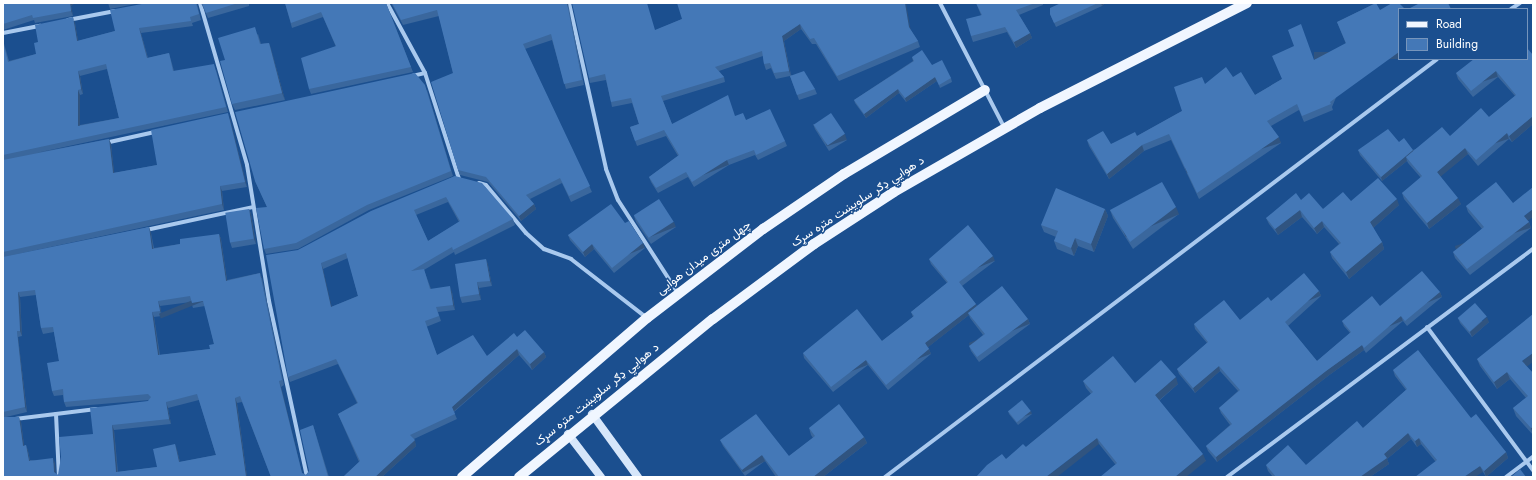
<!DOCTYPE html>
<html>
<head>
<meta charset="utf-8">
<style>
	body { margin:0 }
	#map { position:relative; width:1536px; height:480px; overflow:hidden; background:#1b4f8f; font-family:Jost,Vazirmatn,sans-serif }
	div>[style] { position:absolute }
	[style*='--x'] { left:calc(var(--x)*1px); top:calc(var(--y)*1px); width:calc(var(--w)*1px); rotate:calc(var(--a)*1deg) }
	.street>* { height:4px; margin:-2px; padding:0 2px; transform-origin:2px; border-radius:2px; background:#a9c9ee }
	.secondary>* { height:8px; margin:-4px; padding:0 4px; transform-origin:4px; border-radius:4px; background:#d6e6fa }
	.primary>* { height:10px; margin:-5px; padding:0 5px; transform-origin:5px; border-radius:5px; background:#f0f6ff }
	.wall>* { inset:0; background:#3a679d }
	.shaded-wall>* { inset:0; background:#305480; transform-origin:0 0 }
	.building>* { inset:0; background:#4478b7; transform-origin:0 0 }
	span { translate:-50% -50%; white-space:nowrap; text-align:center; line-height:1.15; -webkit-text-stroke:3px #1b4f8f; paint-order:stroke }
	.street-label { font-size:12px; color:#fff }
	.frame { position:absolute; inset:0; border:4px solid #fff; pointer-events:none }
	.legend { position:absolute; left:1398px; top:8px; width:130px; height:52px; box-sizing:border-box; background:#1b4f8f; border:1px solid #7695bc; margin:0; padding:5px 7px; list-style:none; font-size:12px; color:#fff }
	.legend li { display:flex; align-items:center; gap:8px; height:20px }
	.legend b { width:20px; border:1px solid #7695bc }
</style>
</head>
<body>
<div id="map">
	<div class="street">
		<i style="--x:200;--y:3;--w:169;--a:73.8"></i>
		<i style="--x:247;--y:165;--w:138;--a:80.8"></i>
		<i style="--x:269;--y:301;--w:180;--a:77.8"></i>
		<i style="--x:387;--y:3;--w:80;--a:61.5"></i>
		<i style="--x:425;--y:73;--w:111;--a:72.2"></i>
		<i style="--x:569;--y:3;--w:170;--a:77.4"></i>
		<i style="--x:606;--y:169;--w:33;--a:69"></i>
		<i style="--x:618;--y:200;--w:111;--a:57.2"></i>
		<i style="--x:940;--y:3;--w:140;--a:62.7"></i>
		<i style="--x:1511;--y:9;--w:11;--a:-34"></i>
		<i style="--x:68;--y:20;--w:48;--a:-10.8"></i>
		<i style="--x:3;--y:33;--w:38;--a:-11"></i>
		<i style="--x:412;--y:76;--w:13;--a:-13"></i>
		<i style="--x:105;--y:143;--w:51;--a:-12.4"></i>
		<i style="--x:479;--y:183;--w:7;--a:16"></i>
		<i style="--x:486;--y:185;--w:62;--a:50.2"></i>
		<i style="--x:526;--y:233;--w:24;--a:42"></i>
		<i style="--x:544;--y:249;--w:29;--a:20"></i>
		<i style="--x:571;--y:259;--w:96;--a:37.8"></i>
		<i style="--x:146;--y:230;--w:109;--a:-12.1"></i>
		<i style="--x:1427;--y:327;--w:178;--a:53.5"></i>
		<i style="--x:56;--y:414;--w:63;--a:87.3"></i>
		<i style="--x:15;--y:419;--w:82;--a:-7"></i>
		<i style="--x:885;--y:477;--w:692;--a:-37.13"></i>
		<i style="--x:1227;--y:477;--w:382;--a:-36.7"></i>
		<i style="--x:1506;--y:477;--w:34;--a:-37"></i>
	</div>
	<div class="secondary">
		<i style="--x:592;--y:414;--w:78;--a:53.9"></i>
		<i style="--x:568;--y:434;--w:54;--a:52.5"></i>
	</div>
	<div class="primary">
		<i style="--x:462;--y:477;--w:244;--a:-40.7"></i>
		<i style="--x:647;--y:318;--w:146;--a:-37.5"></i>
		<i style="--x:763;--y:229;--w:98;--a:-34.2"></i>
		<i style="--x:844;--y:174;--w:164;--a:-30.8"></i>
		<i style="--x:519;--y:477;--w:250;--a:-39.2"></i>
		<i style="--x:713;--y:319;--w:126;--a:-36.6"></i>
		<i style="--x:814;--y:244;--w:95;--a:-33"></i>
		<i style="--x:894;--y:192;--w:168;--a:-29.9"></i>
		<i style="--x:1040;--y:108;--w:232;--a:-26.9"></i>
	</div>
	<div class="wall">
		<i style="clip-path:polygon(3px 3px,75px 3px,71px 6px,73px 16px,35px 23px,34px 20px,3px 30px)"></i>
		<i style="clip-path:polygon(108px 3px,140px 3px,110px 9px)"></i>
		<i style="clip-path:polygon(evenodd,147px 3px,197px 3px,197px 4px,201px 20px,192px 23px,193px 26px,141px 33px,148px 58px,169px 53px,174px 71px,216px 70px,228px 112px,36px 153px,109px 139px,111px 144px,114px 173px,157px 165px,230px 119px,247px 187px,222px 191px,224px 210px,4px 257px,149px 227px,151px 233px,154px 248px,180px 244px,219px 234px,221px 239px,227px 280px,260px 273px,262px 278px,284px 385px,281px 387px,302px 473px,306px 475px,309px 471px,313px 425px,329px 477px,271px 477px,242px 402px,237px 403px,247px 477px,3px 477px,3px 40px,9px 61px,36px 54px,38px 42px,75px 23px,78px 41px,115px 31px,147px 3px,107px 69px,119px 118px,80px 125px,80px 95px,83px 94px,80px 76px,107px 69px,147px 3px,36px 295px,41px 328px,43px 334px,54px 332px,59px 361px,52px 391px,54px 396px,63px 395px,64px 402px,66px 407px,150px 400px,148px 401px,93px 434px,58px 475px,55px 473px,55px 463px,30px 460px,28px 451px,26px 445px,24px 446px,21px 422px,6px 417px,27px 412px,18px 337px,22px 336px,20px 297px,36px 295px,147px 3px,191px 302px,193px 308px,205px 306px,214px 344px,210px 349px,160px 355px,154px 317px,162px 316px,160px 306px,191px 302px,147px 3px,199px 400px,216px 455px,180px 462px,177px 450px,175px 444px,157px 467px,118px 472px,114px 430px,171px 424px,168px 408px,199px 400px)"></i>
		<i style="clip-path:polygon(201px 3px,249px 3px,249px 6px,208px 18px)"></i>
		<i style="clip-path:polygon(285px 3px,386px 3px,413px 72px,311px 94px,309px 89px,336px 47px,323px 17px,292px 28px)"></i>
		<i style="clip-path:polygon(391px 3px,568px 3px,584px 85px,566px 89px,552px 40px,525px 49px,592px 192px,571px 202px,562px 183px,530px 199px,534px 204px,536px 209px,521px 221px,488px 182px,460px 175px,458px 170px,453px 73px,439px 16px,403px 25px)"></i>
		<i style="clip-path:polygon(976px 3px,1043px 3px,1043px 5px,1019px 15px,1030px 33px,1032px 38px,1016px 48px,1007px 32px,973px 42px,971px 36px,981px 15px)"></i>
		<i style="clip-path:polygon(1061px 3px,1105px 3px,1102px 6px,1056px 27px,1050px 14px)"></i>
		<i style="clip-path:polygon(1376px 3px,1332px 107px,1333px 110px,1304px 122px,1299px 110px,1271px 126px,1281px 143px,1199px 199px,1171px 140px,1144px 151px,1109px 179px,1089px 146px,1087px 140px,1111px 144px,1137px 136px,1182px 111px,1205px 84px,1233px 77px,1255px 95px,1314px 60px,1346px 44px,1337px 22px)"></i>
		<i style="clip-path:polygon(682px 19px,910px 29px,918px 41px,920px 47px,839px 81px,816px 44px,812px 44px,801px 29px,784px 41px,791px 75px,815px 89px,817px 94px,799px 100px,790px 76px,776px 79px,771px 68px,766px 70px,764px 64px,763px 56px,719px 71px,724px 77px,725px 82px,663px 101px,672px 124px,736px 116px,746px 120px,785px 141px,787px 146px,758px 160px,755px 155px,729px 165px,694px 187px,688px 177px,658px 193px,651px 182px,649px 177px,678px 156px,666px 136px,637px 146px,630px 127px,639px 124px,632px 103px,612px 107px,611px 102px,606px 80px,590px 83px,589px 78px,656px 30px)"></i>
		<i style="clip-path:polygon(258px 34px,261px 44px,269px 43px,271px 49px,285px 100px,235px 110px,232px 104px,225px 60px)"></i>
		<i style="clip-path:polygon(1533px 55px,1533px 124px,1512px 142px,1509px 139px,1478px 166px,1468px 154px,1440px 176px,1461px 204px,1429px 229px,1404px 199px,1402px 193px,1421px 178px,1408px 163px,1407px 161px,1382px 181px,1360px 155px,1358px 150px,1413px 150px,1450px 136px,1489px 117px,1515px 96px,1498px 77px,1473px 97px,1458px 79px,1456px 73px)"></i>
		<i style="clip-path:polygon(912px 57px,932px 65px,951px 78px,952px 82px,940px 88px,937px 81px,906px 102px,899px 93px,866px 118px,855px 103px,854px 100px,913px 61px)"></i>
		<i style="clip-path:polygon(427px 90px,453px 176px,369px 210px,298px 249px,266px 254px,264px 249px,267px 207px,255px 181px)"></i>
		<i style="clip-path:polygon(813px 124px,847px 140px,829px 151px,815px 129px)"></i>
		<i style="clip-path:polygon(evenodd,455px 176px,513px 219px,515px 225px,455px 255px,454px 252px,424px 270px,431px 289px,452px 292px,455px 310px,438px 312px,441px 321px,426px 327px,437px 355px,487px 356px,517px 337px,544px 352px,546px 357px,532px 370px,519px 355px,454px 412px,457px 419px,414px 439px,416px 446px,382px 477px,343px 477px,359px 462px,338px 414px,357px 403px,338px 364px,290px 382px,288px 377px,298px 250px,455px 176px,448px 202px,459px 222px,428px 241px,416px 215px,448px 202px,455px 176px,348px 258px,358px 296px,331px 307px,323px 269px,348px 258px)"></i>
		<i style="clip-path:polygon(1301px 200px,1323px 209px,1351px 201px,1399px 205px,1373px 228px,1382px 242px,1384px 249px,1349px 279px,1332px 258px,1330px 252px,1339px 244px,1324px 227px,1317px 234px,1302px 217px,1278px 235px,1269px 224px,1266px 218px)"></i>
		<i style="clip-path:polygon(1513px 203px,1529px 222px,1531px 228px,1470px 275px,1455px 258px,1453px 252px,1482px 229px,1468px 212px,1466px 206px)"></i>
		<i style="clip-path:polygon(249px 209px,251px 214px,256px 244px,232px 248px,230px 242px)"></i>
		<i style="clip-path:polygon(1105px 209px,1108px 216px,1094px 252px,1078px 246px,1074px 256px,1057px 249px,1054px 241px,1056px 237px,1044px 232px,1041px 225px)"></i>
		<i style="clip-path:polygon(1110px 210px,1179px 214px,1133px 249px,1113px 218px)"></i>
		<i style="clip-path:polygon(634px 216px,676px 227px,651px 244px,636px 222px)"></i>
		<i style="clip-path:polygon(625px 223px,645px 248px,614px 273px,594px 249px,585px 257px,570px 240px,568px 235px)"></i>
		<i style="clip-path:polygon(486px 259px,488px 265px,492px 286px,479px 288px,481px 300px,462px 303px,460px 297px)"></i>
		<i style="clip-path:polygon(929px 259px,995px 261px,962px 286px,977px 306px,1028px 319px,1030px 324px,979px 362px,971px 351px,969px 346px,983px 335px,970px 318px,969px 315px,928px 347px,931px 354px,888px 390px,868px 365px,833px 392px,804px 358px,803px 353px,882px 341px,913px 317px,911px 312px,947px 283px,931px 264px)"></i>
		<i style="clip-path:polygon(1319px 291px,1321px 296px,1288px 326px,1317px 361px,1350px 333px,1344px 326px,1342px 321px,1380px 306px,1440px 292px,1442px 297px,1407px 326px,1403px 321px,1366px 353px,1364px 350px,1328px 376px,1217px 462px,1208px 451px,1206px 446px,1230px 425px,1221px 413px,1219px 408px,1238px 391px,1220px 371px,1195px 393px,1179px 374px,1177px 369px,1207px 343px,1195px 329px,1194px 324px,1240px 320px,1271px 301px)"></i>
		<i style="clip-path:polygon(1458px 318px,1489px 322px,1472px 337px,1460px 323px)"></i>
		<i style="clip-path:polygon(1477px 359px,1527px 367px,1533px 373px,1533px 435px,1516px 416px,1513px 408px,1526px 398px,1510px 379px,1497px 389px,1480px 366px)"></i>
		<i style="clip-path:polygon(1393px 370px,1471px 418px,1506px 452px,1508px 458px,1486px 477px,1483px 472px,1435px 461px,1421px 444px,1417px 447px,1411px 439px,1387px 459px,1389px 464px,1370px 477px,1273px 477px,1268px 471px,1266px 465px,1306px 465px,1363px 428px,1406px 390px,1395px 376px)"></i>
		<i style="clip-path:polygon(1083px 381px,1135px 383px,1178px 384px,1159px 401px,1206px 461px,1115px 464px,1099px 444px,1006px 459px,1026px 447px,1091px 394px,1086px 388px)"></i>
		<i style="clip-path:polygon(1008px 411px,1032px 414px,1018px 425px,1009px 414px)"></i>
		<i style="clip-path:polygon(809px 428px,864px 437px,867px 443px,823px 477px,776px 477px,765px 461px,745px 476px,723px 446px,720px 440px,789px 456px,813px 438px,811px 435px)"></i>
	</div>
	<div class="shaded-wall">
		<i style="clip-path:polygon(70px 3px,75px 3px,71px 6px,73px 16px,71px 11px)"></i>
		<i style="left:567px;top:3px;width:1px;height:78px"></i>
		<i style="clip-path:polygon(905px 3px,906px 3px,911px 32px,909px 27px)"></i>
		<i style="clip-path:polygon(1101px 3px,1105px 3px,1102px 6px)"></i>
		<i style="clip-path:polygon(73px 17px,75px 23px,79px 46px,77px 41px)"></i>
		<i style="clip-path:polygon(800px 24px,801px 29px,784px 41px,791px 76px,789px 71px,782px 36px)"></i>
		<i style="clip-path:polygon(139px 28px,141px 33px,149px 64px,147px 58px)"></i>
		<i style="clip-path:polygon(1030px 33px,1032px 38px,1016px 48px,1014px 42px)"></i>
		<i style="clip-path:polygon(269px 43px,271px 49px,285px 100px,282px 93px)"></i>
		<i style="left:1399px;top:52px;width:7px;height:85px;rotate:90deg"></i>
		<i style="clip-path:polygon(78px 71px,80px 76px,83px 94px,81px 89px)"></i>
		<i style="left:1496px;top:71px;width:6px;height:32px;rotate:72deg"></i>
		<i style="clip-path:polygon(935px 77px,937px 81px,906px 102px,905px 98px)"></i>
		<i style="clip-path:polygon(898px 89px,899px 93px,866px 118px,864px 114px)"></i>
		<i style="clip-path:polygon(78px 90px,80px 95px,80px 131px,78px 126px)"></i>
		<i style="clip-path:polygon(228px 113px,230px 119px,247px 187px,245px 182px)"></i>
		<i style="clip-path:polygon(1533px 116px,1533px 124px,1512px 142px,1509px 136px)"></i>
		<i style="left:1507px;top:133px;width:6px;height:41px;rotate:72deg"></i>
		<i style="left:845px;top:134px;width:6px;height:21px;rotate:72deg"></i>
		<i style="left:1279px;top:137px;width:6px;height:99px;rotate:72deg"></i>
		<i style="clip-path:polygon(109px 139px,111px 144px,115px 179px,113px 173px)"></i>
		<i style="clip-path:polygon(1142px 145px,1144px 151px,1109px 179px,1107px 174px)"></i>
		<i style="clip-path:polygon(1465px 148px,1468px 154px,1439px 178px,1437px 172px)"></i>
		<i style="clip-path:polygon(1413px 150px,1415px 154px,1406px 157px,1407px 161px,1382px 181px,1381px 177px)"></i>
		<i style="left:727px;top:160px;width:5px;height:41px;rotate:68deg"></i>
		<i style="clip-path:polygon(220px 186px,222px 191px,224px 210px,222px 204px)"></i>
		<i style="clip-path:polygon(1458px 198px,1461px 204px,1429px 229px,1427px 223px)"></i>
		<i style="clip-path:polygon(1397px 199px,1399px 205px,1372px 229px,1370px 222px)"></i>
		<i style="clip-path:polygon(534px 204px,536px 209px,521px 221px,519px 216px)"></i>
		<i style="left:1176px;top:207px;width:8px;height:58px;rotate:67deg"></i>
		<i style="clip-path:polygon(249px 209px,251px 214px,256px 244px,254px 239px)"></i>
		<i style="clip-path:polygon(1105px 209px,1108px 216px,1094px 252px,1091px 244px)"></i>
		<i style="clip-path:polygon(1533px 209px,1533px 217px,1526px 222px,1524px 216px)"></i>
		<i style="clip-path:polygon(1300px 210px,1302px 217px,1278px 235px,1275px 229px)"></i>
		<i style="clip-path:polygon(1322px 221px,1324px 227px,1317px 234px,1314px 228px)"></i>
		<i style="left:674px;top:222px;width:5px;height:30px;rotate:68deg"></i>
		<i style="left:1529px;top:222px;width:6px;height:78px;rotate:72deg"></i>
		<i style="clip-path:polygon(149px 227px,151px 233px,154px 254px,152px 249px)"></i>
		<i style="clip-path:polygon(219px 234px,221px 239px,228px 286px,226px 281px)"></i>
		<i style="clip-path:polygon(1075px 238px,1078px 246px,1074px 256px,1071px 248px)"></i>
		<i style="clip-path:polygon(1382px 242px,1384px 249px,1349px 279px,1346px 272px)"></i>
		<i style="left:643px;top:243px;width:5px;height:40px;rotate:68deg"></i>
		<i style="clip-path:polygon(592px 244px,594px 249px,585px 257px,583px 252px)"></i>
		<i style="left:993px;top:256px;width:5px;height:43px;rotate:68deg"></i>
		<i style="clip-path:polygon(486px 259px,488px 265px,492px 286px,490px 281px)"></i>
		<i style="clip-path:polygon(321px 263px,323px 269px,333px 312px,331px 307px)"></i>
		<i style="left:260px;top:273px;width:5px;height:109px;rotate:68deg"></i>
		<i style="clip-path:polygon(477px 282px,479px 288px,481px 300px,479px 294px)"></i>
		<i style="clip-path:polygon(450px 286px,452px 292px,455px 310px,453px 305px)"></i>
		<i style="left:1319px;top:291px;width:5px;height:46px;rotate:68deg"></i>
		<i style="clip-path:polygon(18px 292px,20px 297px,22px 336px,20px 331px)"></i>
		<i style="left:1440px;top:292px;width:5px;height:45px;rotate:68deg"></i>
		<i style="clip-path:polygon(158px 301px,160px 306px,162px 316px,160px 311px)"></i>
		<i style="clip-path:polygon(976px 304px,978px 309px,968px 313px,969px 315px,927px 348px,925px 343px)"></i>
		<i style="clip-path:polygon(152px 312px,154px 317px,160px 360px,158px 355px)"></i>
		<i style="left:1401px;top:316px;width:5px;height:49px;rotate:68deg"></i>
		<i style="clip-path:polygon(1487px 317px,1489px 322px,1472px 337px,1470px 332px)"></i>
		<i style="left:1028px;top:319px;width:5px;height:64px;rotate:68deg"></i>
		<i style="clip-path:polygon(17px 331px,18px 337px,27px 412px,25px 407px)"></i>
		<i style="clip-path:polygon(1362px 345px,1364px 350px,1328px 376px,1217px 462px,1216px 457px,1326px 371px)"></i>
		<i style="clip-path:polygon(517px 349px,519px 355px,453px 412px,452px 407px)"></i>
		<i style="left:929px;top:349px;width:5px;height:56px;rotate:68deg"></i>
		<i style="clip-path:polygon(544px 352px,546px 357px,532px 370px,530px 364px)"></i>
		<i style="clip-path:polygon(1533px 353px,1533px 362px,1525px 368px,1522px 361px)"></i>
		<i style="left:866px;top:360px;width:5px;height:44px;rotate:68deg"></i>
		<i style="clip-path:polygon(1219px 366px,1220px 371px,1195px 393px,1193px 388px)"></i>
		<i style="clip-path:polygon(1507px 372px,1510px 379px,1497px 389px,1494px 382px)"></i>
		<i style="clip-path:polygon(1176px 377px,1178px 384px,1157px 402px,1155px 395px)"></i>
		<i style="clip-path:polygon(279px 381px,281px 387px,303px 477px)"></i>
		<i style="clip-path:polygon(235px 398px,237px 403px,247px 477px,246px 477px)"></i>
		<i style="clip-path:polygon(166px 402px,168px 408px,171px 424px,169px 419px)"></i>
		<i style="left:1031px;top:411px;width:3px;height:18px;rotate:72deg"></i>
		<i style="clip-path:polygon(19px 417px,21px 422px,25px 451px,23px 446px)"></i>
		<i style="clip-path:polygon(112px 425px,114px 430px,118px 477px,116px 472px)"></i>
		<i style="clip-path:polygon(1533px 427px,1533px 434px,1531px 428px)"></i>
		<i style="clip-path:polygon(1408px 433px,1411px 439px,1387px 459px,1389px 464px,1370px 477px,1360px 477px,1384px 454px)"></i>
		<i style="clip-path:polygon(864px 437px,867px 443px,823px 477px,813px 477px)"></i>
		<i style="clip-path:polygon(1097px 438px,1099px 444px,1057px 477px,1046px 477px)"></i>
		<i style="clip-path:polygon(1419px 438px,1421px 444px,1417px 447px,1415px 441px)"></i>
		<i style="clip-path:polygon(415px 440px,416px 446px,382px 477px,375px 477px)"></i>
		<i style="clip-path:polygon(175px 444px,177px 450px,181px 467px,179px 462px)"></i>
		<i style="clip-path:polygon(26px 445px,28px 451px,31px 466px,29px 461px)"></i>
		<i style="clip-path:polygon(1506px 452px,1508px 458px,1486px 477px,1484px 471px)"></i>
		<i style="clip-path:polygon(1203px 454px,1206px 461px,1186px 477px,1175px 477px)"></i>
		<i style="left:762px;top:455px;width:7px;height:25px;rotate:63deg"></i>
		<i style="clip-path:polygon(53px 458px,55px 463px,56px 477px,54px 472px)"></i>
		<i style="clip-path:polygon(1480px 466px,1483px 472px,1475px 477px,1464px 477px)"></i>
	</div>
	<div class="building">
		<i style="clip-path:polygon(3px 3px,70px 3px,71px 11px,33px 18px,32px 15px,3px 24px)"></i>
		<i style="clip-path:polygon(evenodd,147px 3px,196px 3px,199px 14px,190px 17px,191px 21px,139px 28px,147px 58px,169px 53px,173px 71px,214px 64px,226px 107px,3px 155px,3px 42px,8px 62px,36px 54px,34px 43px,38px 42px,35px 25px,73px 17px,77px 41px,115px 31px,110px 10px,147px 3px,106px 64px,119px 118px,78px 126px,78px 90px,81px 89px,78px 71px,106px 64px)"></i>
		<i style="clip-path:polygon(202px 3px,238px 3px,206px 13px)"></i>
		<i style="clip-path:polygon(285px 3px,386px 3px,411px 67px,309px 89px,301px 58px,336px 46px,321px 12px,291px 23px)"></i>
		<i style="clip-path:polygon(392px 3px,567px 3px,582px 80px,564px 84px,551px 34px,523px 44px,590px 186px,569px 196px,560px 178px,526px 195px,534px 204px,519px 216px,486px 177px,458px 170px,431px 82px,453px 73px,437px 10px,401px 20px)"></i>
		<i style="clip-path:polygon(572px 3px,647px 3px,655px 30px,682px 19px,677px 3px,905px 3px,909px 27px,918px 41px,837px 76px,814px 38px,810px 39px,800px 24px,782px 36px,789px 71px,774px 73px,770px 63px,764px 64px,762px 51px,715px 67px,724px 77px,661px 96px,672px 124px,728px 95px,735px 116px,743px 113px,746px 120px,770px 109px,785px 141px,756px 155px,754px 150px,727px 160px,692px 182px,686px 172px,656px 188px,649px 177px,679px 155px,664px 130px,635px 141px,630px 127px,639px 124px,631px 98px,611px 102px,605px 74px,589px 78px)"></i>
		<i style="clip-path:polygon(976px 3px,1035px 3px,1016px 10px,1030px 33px,1014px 42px,1005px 27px,971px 36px,966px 19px,982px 15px)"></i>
		<i style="clip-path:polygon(1061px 3px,1098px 3px,1054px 23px,1050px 14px,1050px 8px)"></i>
		<i style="clip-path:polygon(1376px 3px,1380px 10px,1392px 3px,1399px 3px,1405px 9px,1399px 9px,1399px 52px,1330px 102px,1331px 104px,1302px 116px,1297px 104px,1267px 121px,1279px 137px,1197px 193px,1169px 134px,1142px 145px,1107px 174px,1087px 140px,1103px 131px,1111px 144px,1135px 132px,1137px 136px,1182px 111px,1174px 87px,1202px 77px,1205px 84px,1226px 67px,1233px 77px,1241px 72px,1255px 95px,1282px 79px,1272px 56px,1294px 46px,1288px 30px,1301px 24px,1314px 60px,1346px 43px,1337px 22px)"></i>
		<i style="clip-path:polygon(1420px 3px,1448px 3px,1451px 9px,1408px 9px)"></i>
		<i style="clip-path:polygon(255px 27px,260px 44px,269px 43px,282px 93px,232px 104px,220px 61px,225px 60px,218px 38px)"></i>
		<i style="clip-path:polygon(1527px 48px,1533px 55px,1533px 116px,1509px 136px,1507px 133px,1476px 160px,1465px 148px,1437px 172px,1458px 198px,1427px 223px,1402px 193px,1422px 176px,1406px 157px,1442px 127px,1450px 136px,1481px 108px,1489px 117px,1516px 95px,1496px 71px,1471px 91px,1456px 73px,1474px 59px,1527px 59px)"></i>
		<i style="clip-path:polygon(922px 50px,932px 65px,942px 60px,951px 78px,939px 85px,935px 77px,905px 98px,898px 89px,864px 114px,854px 100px,914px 61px,912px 57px)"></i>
		<i style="clip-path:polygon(804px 71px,815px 89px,797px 95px,790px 76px)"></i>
		<i style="clip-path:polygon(415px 73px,425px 85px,451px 171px,367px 205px,296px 243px,264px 249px,256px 208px,267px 207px,255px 181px,235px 112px)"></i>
		<i style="clip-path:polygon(228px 113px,245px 182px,220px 186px,222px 204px,3px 252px,3px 160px,109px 139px,113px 173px,157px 165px,151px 130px)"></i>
		<i style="left:831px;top:113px;width:25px;height:21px;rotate:56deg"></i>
		<i style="clip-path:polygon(1388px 129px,1399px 142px,1404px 138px,1413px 150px,1381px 177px,1358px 150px)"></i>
		<i style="clip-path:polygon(evenodd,455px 176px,482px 183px,513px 219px,453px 250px,452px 247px,411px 271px,424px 269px,430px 289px,450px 286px,453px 305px,436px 307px,439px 316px,425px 321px,437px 355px,473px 335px,487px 356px,514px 333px,517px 337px,525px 330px,544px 352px,530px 364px,517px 349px,452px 407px,455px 414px,410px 435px,415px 440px,375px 477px,343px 477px,360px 461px,338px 414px,358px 403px,336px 359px,288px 377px,266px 255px,298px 250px,371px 211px,455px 176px,446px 197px,460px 221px,428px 241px,414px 210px,446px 197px,455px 176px,346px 253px,358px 296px,331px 307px,321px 263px,346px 253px)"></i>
		<i style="clip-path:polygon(1378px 178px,1397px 199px,1370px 222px,1382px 242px,1346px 272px,1330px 252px,1341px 243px,1322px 221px,1314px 228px,1300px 210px,1275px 229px,1266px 218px,1296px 193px,1301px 200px,1309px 193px,1323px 209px,1343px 192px,1351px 201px)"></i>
		<i style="clip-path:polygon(1162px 182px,1176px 207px,1130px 242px,1110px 210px)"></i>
		<i style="clip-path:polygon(1496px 182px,1513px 203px,1533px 187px,1533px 209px,1524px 216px,1529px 222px,1467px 269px,1453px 252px,1484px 227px,1466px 206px)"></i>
		<i style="clip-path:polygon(1056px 188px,1105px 209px,1091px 244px,1075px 238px,1071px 248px,1054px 241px,1058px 231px,1041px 225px)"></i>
		<i style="left:659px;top:199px;width:27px;height:30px;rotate:57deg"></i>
		<i style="clip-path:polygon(611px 204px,625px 223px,629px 221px,643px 243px,612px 268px,592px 244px,583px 252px,568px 235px)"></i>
		<i style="left:249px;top:209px;width:30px;height:24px;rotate:81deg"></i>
		<i style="clip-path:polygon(968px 225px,993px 256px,959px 282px,976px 304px,925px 343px,929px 349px,886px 385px,866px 360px,831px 387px,803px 353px,857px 309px,882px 341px,914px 316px,911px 312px,948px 282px,929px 259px)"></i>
		<i style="clip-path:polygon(evenodd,149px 227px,152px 249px,180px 244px,180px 239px,219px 234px,226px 281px,260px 273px,282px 380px,279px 381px,302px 473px,306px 475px,309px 471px,300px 430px,313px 425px,328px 477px,271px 477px,240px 396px,235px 398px,246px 477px,3px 477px,3px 417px,19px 417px,23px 446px,26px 445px,29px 461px,53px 458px,54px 472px,58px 475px,61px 457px,59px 437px,93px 434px,90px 408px,148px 401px,151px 397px,148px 394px,64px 402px,63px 389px,52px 391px,47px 363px,59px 361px,53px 327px,41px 328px,35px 290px,18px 292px,20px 331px,17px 331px,25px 407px,3px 412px,3px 257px,149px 227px,190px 296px,192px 303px,203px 301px,214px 344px,209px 345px,210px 349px,158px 355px,152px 312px,160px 311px,158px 301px,190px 296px,149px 227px,197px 394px,216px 455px,179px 462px,175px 444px,153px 449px,157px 467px,116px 472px,112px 425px,169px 419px,166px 402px,197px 394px)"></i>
		<i style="clip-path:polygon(486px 259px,490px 281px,477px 282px,479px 294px,460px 297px,455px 264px)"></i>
		<i style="clip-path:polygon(1422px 271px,1440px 292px,1405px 321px,1401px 316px,1364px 348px,1362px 345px,1326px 371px,1216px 457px,1206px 446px,1232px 424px,1219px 408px,1240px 390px,1219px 366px,1193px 388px,1177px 369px,1208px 342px,1194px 324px,1224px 300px,1240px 320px,1268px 297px,1271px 301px,1304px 273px,1319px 291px,1285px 322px,1317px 361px,1351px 332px,1342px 321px,1372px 296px,1380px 306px)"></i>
		<i style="clip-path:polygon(1002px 286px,1028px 319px,977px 357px,969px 346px,985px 334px,968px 313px)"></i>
		<i style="left:1475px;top:303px;width:18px;height:23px;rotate:49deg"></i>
		<i style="clip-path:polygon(1533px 314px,1533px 353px,1522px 361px,1533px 373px,1533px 427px,1531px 428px,1513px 408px,1528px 396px,1507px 372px,1494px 382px,1477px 359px)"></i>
		<i style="clip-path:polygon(1418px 350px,1471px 418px,1476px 414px,1506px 452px,1484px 471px,1480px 466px,1464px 477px,1415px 477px,1437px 460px,1419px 438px,1415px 441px,1408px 433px,1384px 454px,1387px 458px,1360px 477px,1276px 477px,1266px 465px,1288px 445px,1306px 465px,1357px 421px,1363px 428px,1407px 389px,1393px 370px)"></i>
		<i style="clip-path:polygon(1113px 356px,1135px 383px,1161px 360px,1176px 377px,1155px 395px,1203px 454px,1175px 477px,1100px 477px,1117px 463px,1097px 438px,1046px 477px,976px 477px,987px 465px,1002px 454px,1006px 459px,1023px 444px,1026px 447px,1093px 392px,1083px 381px)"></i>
		<i style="left:1022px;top:400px;width:14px;height:18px;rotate:51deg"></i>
		<i style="clip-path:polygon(839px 404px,864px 437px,813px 477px,779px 477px,762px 455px,742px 470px,720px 440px,756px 414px,789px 456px,815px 436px,809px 428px)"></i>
		<i style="clip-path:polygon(1520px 469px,1526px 477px,1511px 477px)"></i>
	</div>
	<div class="street-label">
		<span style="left:858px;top:202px;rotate:-33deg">د هوايي ډګر سلویښت متره سړک</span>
		<span style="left:704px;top:258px;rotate:-37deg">چهل متری میدان هوایی</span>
		<span style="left:597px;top:395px;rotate:-39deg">د هوايي ډګر سلویښت متره سړک</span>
	</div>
	<div class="frame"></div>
	<ul class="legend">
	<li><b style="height:5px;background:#f0f6ff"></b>Road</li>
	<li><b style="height:11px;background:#4478b7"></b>Building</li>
	</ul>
</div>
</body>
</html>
